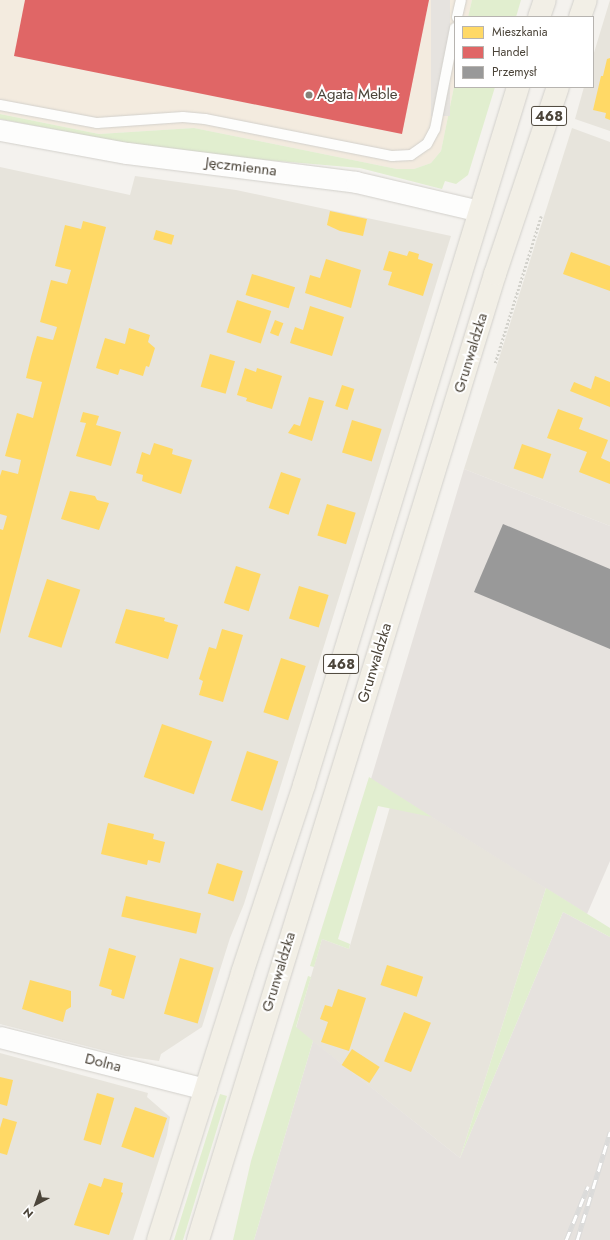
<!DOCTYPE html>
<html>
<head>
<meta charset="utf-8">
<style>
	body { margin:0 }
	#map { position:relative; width:610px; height:1240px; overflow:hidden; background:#f4f2ee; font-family:Jost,sans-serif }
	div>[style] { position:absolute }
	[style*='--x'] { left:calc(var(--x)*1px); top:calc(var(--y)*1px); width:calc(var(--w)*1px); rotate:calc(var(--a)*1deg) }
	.residential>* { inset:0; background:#e7e4dc }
	.commercial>* { inset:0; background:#f3ebdf }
	.industrial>* { inset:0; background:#e6e2de }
	.green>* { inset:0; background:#e1eecf }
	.parking>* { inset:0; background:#e6e3df; transform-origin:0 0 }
	.homes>* { inset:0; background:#ffd966; transform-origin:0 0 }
	.shops>* { inset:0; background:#e06666 }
	.industry>* { inset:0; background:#999 }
	.path>* { height:2.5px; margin-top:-1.25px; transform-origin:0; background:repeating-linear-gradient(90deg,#d3d2cc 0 2px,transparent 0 4px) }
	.roads { filter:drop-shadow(0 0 1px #d2d0cb) drop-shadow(0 0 1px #d2d0cb) }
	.lane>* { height:10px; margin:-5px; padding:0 5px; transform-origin:5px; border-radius:5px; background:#fdfdfc }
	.street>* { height:21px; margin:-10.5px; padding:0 10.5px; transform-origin:10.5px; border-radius:10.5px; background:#fdfdfc }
	.primary>* { height:22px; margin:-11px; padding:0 11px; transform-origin:11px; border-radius:11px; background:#f2efe6 }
	.rail>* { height:4.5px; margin-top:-2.25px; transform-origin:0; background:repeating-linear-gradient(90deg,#fff 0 9px,#dbdbda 0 18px); box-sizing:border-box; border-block:1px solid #dbdbda }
	.dots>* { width:11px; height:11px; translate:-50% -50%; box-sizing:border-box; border:2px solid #fff; border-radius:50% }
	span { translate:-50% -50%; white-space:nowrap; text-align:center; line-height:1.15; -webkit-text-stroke:4px #fff; paint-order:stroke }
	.shield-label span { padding:1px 3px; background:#fff; border:1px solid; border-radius:3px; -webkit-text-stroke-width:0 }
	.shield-label { font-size:14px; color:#4b4439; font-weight:700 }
	.poi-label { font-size:15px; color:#4b4439 }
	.left { translate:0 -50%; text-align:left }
	.street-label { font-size:15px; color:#4b4439 }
	.legend { position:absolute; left:454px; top:16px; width:140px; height:72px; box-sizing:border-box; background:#fff; border:1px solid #b7b4b0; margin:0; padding:5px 7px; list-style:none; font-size:12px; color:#4b4439 }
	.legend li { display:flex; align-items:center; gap:8px; height:20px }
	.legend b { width:20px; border:1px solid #b7b4b0 }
	.north { position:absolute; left:16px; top:1184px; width:40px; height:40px; -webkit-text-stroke:3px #fff; paint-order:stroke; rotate:221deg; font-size:11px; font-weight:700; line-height:16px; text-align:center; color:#4b4439 }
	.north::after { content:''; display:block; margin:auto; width:14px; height:18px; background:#4b4439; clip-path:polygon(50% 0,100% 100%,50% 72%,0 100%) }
</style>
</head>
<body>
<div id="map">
	<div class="residential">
		<i style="clip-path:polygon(610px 0,610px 131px,575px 119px,584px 87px,593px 87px,593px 56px)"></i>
		<i style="clip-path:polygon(572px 128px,610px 142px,610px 526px,464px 469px)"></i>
		<i style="clip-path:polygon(0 167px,130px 195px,135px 176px,236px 190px,451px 236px,244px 904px,230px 938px,202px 1027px,161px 1054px,159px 1061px,125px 1056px,0 1024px)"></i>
		<i style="clip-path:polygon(394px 793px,546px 888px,460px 1158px,296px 1028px,322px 939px,349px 949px)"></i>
		<i style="clip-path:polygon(0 1053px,148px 1093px,147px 1097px,170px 1117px,167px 1135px,133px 1240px,0 1240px)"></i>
	</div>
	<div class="commercial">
		<i style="clip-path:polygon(0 0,472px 0,468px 17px,455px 17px,455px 82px,441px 151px,431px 163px,414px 169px,397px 169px,194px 128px,99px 134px,0 114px)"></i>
	</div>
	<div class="industrial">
		<i style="clip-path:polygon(464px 469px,610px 526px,610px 861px,587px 914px,371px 779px)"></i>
		<i style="clip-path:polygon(563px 912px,610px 937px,610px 1240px,254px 1240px,313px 1041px,460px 1158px)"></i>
	</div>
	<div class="green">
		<i style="clip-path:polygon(472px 0,521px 0,516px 17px,468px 17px)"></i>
		<i style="clip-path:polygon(455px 82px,455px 87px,495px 87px,468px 175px,456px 184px,445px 181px,442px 189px,360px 168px,242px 158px,114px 141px,0 119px,0 114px,99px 134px,194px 128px,397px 169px,414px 169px,431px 163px,441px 151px)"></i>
		<i style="clip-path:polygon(369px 777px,432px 817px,378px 806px,338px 939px,350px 944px,349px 949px,322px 939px,314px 967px,310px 966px)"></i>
		<i style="clip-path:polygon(546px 888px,610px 928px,610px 937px,563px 912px,460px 1158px)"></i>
		<i style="clip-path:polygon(308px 976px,311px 977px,296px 1027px,313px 1041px,254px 1240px,233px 1240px,251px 1161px)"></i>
		<i style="clip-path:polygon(220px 1094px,227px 1096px,183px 1240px,174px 1240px)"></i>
	</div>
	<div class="parking">
		<i style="left:431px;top:0;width:19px;height:116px"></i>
	</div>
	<div class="homes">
		<i style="clip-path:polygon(610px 58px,610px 120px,605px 118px,606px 113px,593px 110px,601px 76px,603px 76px,607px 59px)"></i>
		<i style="clip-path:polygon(330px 211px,367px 219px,363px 236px,340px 231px,327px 225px)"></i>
		<i style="clip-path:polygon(83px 221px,106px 227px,0 634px,0 529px,3px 530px,7px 516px,0 514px,0 476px,2px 470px,18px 474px,21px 460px,5px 456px,17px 413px,33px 418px,42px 382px,26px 378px,31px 357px,37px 336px,53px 340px,57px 327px,40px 322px,51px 280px,67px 284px,71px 270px,55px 266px,65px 225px,81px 229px)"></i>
		<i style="left:156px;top:230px;width:19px;height:10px;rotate:16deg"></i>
		<i style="clip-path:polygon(389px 251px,407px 256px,409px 251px,419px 254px,418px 259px,433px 264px,423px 296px,388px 285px,392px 272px,383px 270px)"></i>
		<i style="clip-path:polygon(571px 252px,610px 266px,610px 291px,563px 274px)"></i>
		<i style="clip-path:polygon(326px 259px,361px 270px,351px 308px,305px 293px,310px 275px,320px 278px)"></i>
		<i style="left:252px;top:274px;width:45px;height:22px;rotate:17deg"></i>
		<i style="left:237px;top:300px;width:36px;height:34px;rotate:18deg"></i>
		<i style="clip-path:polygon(310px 306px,344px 317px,332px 356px,290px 343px,295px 327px,303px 330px)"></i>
		<i style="left:275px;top:320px;width:9px;height:14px;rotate:21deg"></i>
		<i style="clip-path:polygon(129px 328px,150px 335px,148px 342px,155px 348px,149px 367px,146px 366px,143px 376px,120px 369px,118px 375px,96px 368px,105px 338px,125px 344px)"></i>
		<i style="left:210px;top:354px;width:26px;height:34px;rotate:16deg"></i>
		<i style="clip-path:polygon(245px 368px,256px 372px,257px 368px,282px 376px,272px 409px,246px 401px,247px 398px,237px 395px)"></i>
		<i style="clip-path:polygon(595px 376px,610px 382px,610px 407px,570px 391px,574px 382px,591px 389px)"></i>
		<i style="left:342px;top:385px;width:13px;height:22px;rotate:18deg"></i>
		<i style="clip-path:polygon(309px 397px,324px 401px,312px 441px,288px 433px,294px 424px,300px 426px)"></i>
		<i style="clip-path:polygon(558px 409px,583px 418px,579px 429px,608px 440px,601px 458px,610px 462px,610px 484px,579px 472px,587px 452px,547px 438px)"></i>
		<i style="clip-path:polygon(83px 412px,99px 416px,96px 425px,121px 432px,111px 466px,76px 456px,86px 423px,80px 422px)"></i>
		<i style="left:352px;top:420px;width:31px;height:34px;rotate:17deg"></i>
		<i style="clip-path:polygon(154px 443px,173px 449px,172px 454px,192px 460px,181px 494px,142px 481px,143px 475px,136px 473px,142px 452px,150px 455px)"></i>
		<i style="left:522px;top:444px;width:31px;height:26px;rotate:19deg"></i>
		<i style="left:281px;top:472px;width:21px;height:38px;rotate:19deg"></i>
		<i style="clip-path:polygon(70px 491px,95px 496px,97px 500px,109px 503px,99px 530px,61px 519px)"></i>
		<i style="left:327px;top:504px;width:30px;height:33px;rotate:17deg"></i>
		<i style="left:236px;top:566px;width:26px;height:39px;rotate:18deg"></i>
		<i style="left:47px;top:579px;width:35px;height:61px;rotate:18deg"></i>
		<i style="left:299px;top:586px;width:31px;height:34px;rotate:17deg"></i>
		<i style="clip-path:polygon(126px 609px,165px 618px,164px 621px,178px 625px,168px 659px,115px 643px)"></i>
		<i style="clip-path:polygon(222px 629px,243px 635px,223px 702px,199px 695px,203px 681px,199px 679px,209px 647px,216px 649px)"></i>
		<i style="left:281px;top:658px;width:26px;height:57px;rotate:18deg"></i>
		<i style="left:162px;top:724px;width:53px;height:56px;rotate:19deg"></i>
		<i style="left:247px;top:751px;width:33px;height:52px;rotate:18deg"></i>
		<i style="clip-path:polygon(108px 823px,154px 834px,153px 839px,165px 842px,160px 863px,148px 860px,147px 865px,101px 854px)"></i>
		<i style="left:217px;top:863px;width:27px;height:32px;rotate:17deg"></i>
		<i style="left:126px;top:896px;width:77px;height:21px;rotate:13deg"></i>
		<i style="clip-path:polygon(109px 948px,136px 956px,124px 999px,111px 995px,112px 990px,99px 986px)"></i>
		<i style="left:180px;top:958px;width:35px;height:58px;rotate:16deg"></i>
		<i style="left:387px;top:965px;width:38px;height:21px;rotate:18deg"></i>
		<i style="clip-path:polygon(30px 980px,71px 991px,71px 1007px,66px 1010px,63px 1022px,22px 1009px)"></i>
		<i style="clip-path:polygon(338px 989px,366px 998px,349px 1051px,321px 1042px,328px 1022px,320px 1019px,325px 1005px,332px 1007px)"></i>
		<i style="left:404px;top:1012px;width:29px;height:53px;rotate:22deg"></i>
		<i style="left:352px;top:1049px;width:33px;height:19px;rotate:33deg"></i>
		<i style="clip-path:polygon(0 1077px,13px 1080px,7px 1106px,0 1104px)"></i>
		<i style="left:97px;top:1093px;width:18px;height:49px;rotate:16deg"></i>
		<i style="left:135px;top:1107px;width:34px;height:42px;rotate:19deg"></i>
		<i style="clip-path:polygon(3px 1118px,17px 1122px,7px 1155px,0 1153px,0 1128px)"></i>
		<i style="clip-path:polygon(104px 1178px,123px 1183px,121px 1192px,123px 1193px,109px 1235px,74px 1225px,89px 1183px,101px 1187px)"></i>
	</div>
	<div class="shops">
		<i style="clip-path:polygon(25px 0,429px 0,402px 134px,14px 56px)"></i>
	</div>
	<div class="industry">
		<i style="clip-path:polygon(503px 524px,610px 569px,610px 649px,474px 592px)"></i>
	</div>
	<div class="path">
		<i style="--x:495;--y:363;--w:154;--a:-72.6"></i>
	</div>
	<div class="roads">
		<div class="lane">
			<i style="--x:457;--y:17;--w:17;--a:-77"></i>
			<i style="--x:0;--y:105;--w:99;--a:10.5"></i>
			<i style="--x:97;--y:123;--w:86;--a:-4"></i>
			<i style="--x:183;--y:117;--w:22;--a:5"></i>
			<i style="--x:205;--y:119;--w:191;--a:11.2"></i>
			<i style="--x:392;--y:156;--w:19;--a:-3"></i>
			<i style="--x:411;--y:155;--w:19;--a:-35"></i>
			<i style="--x:427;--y:144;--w:17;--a:-62"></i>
			<i style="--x:435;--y:129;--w:103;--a:-78.8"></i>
		</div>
		<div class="street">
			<i style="--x:0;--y:130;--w:129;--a:10.3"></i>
			<i style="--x:127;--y:153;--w:231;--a:7.2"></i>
			<i style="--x:356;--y:182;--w:127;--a:13.2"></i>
			<i style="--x:0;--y:1037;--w:212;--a:14.2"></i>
		</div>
		<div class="primary">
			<i style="--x:539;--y:17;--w:18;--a:-71"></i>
			<i style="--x:580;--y:17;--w:18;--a:-71"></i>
			<i style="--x:158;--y:1240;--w:280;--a:-72.5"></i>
			<i style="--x:242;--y:973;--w:198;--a:-71.7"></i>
			<i style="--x:304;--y:785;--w:730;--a:-72.95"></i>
			<i style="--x:198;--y:1240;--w:1011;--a:-72.91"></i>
			<i style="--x:495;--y:274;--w:197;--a:-71.4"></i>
		</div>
	</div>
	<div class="rail">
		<i style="--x:566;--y:1240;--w:58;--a:-67.8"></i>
		<i style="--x:577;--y:1240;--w:113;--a:-73"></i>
	</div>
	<div class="dots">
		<i style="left:309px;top:95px;background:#868178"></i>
	</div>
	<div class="shield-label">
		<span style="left:549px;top:116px">468</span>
		<span style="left:341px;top:664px">468</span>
	</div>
	<div class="poi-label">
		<span class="left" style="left:317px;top:95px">Agata Meble</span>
	</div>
	<div class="street-label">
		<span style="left:241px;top:167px;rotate:7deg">Jęczmienna</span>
		<span style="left:471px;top:353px;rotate:-73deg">Grunwaldzka</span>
		<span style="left:375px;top:663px;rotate:-73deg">Grunwaldzka</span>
		<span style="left:279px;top:972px;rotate:-73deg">Grunwaldzka</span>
		<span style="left:103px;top:1063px;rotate:14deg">Dolna</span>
	</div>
	<ul class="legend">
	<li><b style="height:11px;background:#ffd966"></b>Mieszkania</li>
	<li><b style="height:11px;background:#e06666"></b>Handel</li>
	<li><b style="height:11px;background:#999"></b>Przemysł</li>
	</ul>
	<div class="north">N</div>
</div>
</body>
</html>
